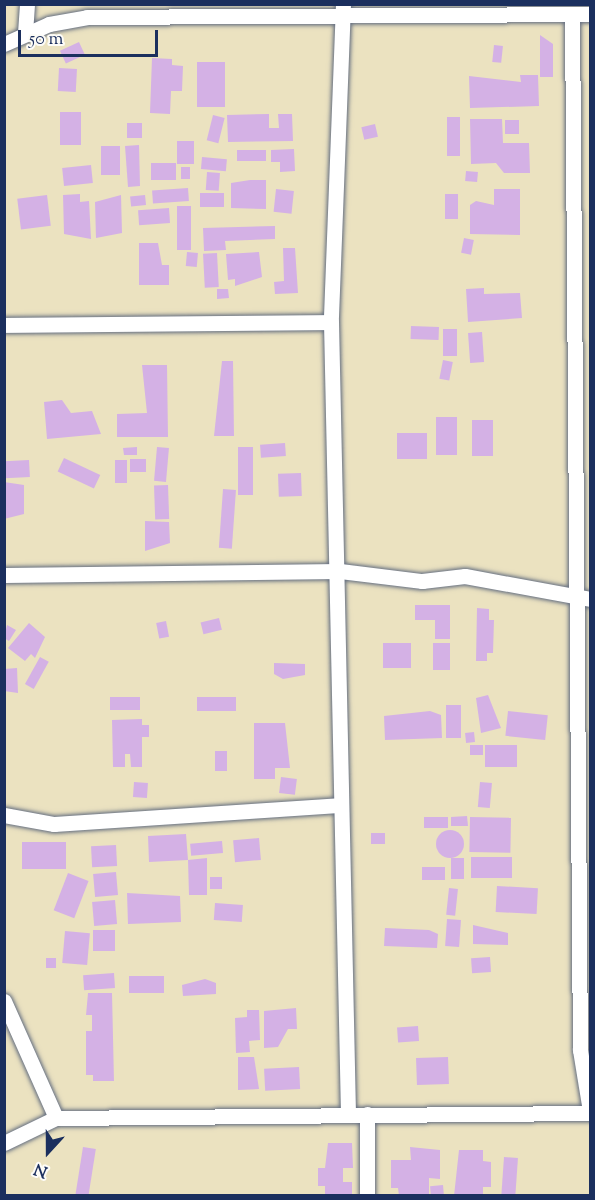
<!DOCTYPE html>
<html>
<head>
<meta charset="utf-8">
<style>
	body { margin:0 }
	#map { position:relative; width:595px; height:1200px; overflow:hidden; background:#ebe2c0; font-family:"Sorts Mill Goudy",serif }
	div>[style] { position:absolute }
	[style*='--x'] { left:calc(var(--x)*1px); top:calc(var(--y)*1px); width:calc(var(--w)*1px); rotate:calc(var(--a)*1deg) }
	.building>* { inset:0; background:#d4b1e5; transform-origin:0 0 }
	.round { border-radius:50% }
	.roads { filter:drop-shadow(0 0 2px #646e80) drop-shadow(0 0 2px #646e80) }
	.minor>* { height:15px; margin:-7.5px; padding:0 7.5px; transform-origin:7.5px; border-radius:7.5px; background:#fff }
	span { translate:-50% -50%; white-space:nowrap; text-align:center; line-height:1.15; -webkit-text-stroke:4.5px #fdfcf7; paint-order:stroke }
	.frame { position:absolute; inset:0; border:6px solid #1b2f5e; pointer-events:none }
	.north { position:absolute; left:18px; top:1122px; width:60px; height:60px; -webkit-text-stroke:4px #fdfcf7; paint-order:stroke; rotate:201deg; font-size:16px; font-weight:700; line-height:24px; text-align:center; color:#1b2f5e }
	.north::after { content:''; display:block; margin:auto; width:21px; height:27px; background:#1b2f5e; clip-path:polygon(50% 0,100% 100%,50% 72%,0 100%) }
	.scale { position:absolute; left:18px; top:30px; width:140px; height:27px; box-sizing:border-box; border:3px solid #1b2f5e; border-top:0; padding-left:8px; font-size:18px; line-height:21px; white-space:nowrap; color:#1b2f5e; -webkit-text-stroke:4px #fdfcf7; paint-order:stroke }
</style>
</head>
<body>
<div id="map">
	<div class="building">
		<i style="clip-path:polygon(540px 35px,553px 44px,553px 77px,540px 77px)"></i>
		<i style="left:79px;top:42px;width:14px;height:21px;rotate:65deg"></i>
		<i style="left:494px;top:45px;width:9px;height:17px;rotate:6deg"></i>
		<i style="clip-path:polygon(152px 58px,172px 59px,172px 65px,183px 66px,182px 91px,171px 91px,170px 114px,150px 113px)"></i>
		<i style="left:197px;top:62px;width:28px;height:45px"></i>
		<i style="left:59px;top:68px;width:18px;height:23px;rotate:3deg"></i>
		<i style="clip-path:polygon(520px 75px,538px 75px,539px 106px,470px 108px,469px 76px,521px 82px)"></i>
		<i style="left:60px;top:112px;width:21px;height:33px"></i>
		<i style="clip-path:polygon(269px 114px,269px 128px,279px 128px,278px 114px,292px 114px,293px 141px,228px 142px,227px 115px)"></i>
		<i style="left:213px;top:115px;width:12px;height:26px;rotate:14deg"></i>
		<i style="left:460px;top:117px;width:39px;height:13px;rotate:90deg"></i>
		<i style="clip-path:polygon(470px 119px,502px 119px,503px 143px,529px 143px,530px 173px,504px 173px,496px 163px,471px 164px)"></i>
		<i style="left:505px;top:120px;width:14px;height:14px"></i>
		<i style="left:127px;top:123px;width:15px;height:15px"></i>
		<i style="left:375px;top:124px;width:13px;height:14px;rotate:77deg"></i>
		<i style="left:177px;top:141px;width:17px;height:23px"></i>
		<i style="clip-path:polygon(139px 145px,140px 186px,128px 187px,125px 146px)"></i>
		<i style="left:101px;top:146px;width:19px;height:29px"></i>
		<i style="clip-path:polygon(294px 149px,295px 171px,280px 172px,280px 162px,271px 162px,271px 150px)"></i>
		<i style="left:266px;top:150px;width:11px;height:29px;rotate:90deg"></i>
		<i style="left:202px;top:157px;width:25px;height:12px;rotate:5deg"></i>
		<i style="left:151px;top:163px;width:25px;height:17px"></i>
		<i style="left:91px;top:165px;width:18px;height:29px;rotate:84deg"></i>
		<i style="left:181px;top:167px;width:9px;height:12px"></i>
		<i style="left:466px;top:171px;width:12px;height:10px;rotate:5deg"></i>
		<i style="left:207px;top:172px;width:13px;height:18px;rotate:4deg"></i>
		<i style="clip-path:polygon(250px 180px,266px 180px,266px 209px,231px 208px,231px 183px)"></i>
		<i style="left:188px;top:188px;width:13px;height:36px;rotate:86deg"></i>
		<i style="left:276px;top:189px;width:18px;height:23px;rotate:6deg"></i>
		<i style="clip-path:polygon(494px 189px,520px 189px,520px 235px,470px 234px,470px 205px,476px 201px,494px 205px)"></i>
		<i style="left:200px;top:193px;width:24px;height:14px"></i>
		<i style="clip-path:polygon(80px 194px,80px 202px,89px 201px,91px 239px,64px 234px,63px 195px)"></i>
		<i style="left:445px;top:194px;width:13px;height:25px"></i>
		<i style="left:47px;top:195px;width:31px;height:30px;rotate:83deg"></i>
		<i style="clip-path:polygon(121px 195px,122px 233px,96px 238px,95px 202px)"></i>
		<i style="left:145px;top:195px;width:10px;height:15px;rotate:84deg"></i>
		<i style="left:177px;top:206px;width:14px;height:44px"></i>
		<i style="left:169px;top:208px;width:15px;height:31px;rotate:86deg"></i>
		<i style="clip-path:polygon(275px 226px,275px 239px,225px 241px,226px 250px,204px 251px,203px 228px)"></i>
		<i style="left:464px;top:238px;width:10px;height:15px;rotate:11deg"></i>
		<i style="clip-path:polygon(139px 243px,158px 243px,162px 265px,169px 265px,169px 285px,139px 285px)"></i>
		<i style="clip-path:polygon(283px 248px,295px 248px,298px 293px,275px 294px,274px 282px,284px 281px)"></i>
		<i style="left:187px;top:252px;width:11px;height:14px;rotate:5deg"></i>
		<i style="clip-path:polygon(259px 252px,262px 277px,235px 286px,235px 279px,228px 280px,226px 254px)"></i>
		<i style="left:217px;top:253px;width:34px;height:14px;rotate:87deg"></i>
		<i style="clip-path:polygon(484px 288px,484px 294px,520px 293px,522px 318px,468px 322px,466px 289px)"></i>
		<i style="clip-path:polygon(217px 289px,228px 289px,229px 298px,217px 299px)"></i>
		<i style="left:411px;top:326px;width:28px;height:13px;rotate:2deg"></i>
		<i style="left:443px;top:329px;width:14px;height:27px"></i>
		<i style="left:482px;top:332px;width:30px;height:14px;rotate:86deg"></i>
		<i style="left:443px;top:360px;width:10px;height:19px;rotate:11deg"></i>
		<i style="clip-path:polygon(222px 361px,233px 361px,234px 436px,214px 436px)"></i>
		<i style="clip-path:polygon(142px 365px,167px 365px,168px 437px,117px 437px,117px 414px,147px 413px)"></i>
		<i style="clip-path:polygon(62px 400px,71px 413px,92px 411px,101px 434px,47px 439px,44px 402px)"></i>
		<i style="left:436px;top:417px;width:21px;height:38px"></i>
		<i style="left:472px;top:420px;width:21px;height:36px"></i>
		<i style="left:397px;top:433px;width:30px;height:26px"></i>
		<i style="left:285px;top:443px;width:13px;height:25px;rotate:86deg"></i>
		<i style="clip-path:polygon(137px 447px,137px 455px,124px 455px,123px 448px)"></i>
		<i style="left:157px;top:447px;width:12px;height:34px;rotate:5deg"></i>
		<i style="left:238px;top:447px;width:15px;height:48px"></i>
		<i style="left:64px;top:458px;width:40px;height:15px;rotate:25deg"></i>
		<i style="left:130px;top:459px;width:16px;height:13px"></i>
		<i style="left:29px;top:460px;width:17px;height:25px;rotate:87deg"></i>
		<i style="left:115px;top:460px;width:12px;height:23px"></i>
		<i style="left:301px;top:473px;width:23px;height:23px;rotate:88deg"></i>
		<i style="clip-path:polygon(4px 482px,24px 485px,24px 514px,4px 519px)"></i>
		<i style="left:168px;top:485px;width:34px;height:14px;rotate:88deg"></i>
		<i style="left:223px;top:489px;width:13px;height:59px;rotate:4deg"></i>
		<i style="clip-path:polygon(145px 521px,169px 522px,170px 543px,145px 551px)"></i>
		<i style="clip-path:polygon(415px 605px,450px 605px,450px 639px,435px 639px,435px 620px,415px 620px)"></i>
		<i style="clip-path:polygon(477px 608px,489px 609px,489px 620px,494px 620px,493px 653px,487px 653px,487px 661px,476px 661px)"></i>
		<i style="left:219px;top:618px;width:12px;height:19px;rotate:76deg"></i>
		<i style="left:166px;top:621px;width:16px;height:10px;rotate:79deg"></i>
		<i style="clip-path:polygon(29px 623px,45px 637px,35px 658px,31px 654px,25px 661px,8px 648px)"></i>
		<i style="clip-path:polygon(7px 625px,16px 630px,9px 641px,4px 638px)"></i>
		<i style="left:383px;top:643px;width:28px;height:25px"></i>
		<i style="left:433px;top:643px;width:17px;height:27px"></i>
		<i style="left:40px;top:657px;width:10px;height:31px;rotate:29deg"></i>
		<i style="clip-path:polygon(274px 663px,305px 664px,305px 675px,283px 679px,274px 674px)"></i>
		<i style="clip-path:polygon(17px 668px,18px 693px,4px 691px,4px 669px)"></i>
		<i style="clip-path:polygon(488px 695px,501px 728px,481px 733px,476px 698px)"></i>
		<i style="left:140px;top:697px;width:13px;height:30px;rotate:90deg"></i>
		<i style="left:197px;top:697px;width:39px;height:14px"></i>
		<i style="left:446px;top:705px;width:15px;height:33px"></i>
		<i style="clip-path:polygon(430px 711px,441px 715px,442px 738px,385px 740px,384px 716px)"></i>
		<i style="left:508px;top:711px;width:40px;height:25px;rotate:6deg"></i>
		<i style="clip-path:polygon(142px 719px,142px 725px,149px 725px,149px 737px,142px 737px,142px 767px,131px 767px,130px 754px,125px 754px,125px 767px,113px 767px,112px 720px)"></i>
		<i style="clip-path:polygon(254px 723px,285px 723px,290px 768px,275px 768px,275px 779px,254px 779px)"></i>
		<i style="left:474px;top:732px;width:10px;height:9px;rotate:84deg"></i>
		<i style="left:483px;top:745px;width:10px;height:13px;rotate:90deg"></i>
		<i style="left:517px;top:745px;width:22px;height:32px;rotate:90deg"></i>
		<i style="left:215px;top:751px;width:12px;height:20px"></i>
		<i style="left:281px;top:777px;width:16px;height:16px;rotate:7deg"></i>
		<i style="left:134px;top:782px;width:14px;height:15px;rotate:4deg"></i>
		<i style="left:480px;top:782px;width:12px;height:25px;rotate:5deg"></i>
		<i style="clip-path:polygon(467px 816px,468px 826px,451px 826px,451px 817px)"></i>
		<i style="left:448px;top:817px;width:11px;height:24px;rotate:90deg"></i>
		<i style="left:470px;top:817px;width:41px;height:35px;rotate:1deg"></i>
		<i class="round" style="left:436px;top:830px;width:28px;height:28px"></i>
		<i style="left:385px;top:833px;width:11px;height:14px;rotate:90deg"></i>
		<i style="clip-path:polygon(186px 834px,188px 860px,207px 858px,207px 895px,189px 895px,188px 860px,149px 862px,148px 836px)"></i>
		<i style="left:259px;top:838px;width:22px;height:26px;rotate:85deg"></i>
		<i style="left:222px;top:841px;width:12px;height:32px;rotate:85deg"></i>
		<i style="left:22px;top:842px;width:44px;height:27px"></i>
		<i style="left:116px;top:845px;width:21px;height:25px;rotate:87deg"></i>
		<i style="left:512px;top:857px;width:21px;height:41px;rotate:90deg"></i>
		<i style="left:451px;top:858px;width:13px;height:21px"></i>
		<i style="left:422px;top:867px;width:23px;height:13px"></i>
		<i style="left:116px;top:872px;width:23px;height:23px;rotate:85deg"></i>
		<i style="left:68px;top:873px;width:22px;height:40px;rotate:21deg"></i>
		<i style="left:210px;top:877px;width:12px;height:12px"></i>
		<i style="left:497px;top:886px;width:41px;height:26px;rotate:3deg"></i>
		<i style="left:449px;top:888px;width:9px;height:27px;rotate:6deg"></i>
		<i style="clip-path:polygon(127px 893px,180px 896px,181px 922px,128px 924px)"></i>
		<i style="left:115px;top:900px;width:24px;height:23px;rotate:85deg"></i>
		<i style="left:215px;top:903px;width:28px;height:17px;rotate:4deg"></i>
		<i style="left:447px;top:919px;width:14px;height:27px;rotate:4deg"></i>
		<i style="clip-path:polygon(473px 925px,508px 933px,508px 945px,473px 944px)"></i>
		<i style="clip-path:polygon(385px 928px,429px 930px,438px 934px,437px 948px,384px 946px)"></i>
		<i style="left:115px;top:930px;width:21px;height:22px;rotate:90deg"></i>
		<i style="left:65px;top:931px;width:25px;height:32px;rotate:5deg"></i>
		<i style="left:490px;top:957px;width:15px;height:19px;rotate:86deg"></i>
		<i style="left:46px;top:958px;width:10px;height:10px"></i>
		<i style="left:114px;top:973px;width:15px;height:31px;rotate:86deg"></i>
		<i style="left:129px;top:976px;width:35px;height:17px"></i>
		<i style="clip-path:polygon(205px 979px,216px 983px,216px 994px,183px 996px,182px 985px)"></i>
		<i style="clip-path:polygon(88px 993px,112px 993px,114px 1081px,93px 1081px,93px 1075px,86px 1075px,86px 1031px,92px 1031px,92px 1015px,86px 1015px)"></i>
		<i style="clip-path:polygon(296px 1008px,297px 1029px,288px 1029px,278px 1047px,264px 1048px,264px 1011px)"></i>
		<i style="clip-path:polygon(247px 1010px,259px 1010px,260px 1040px,249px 1041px,250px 1052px,236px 1053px,235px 1018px,247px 1017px)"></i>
		<i style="left:418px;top:1026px;width:15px;height:21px;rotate:86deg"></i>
		<i style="clip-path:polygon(238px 1057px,254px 1057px,259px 1089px,238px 1090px)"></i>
		<i style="left:448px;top:1057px;width:27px;height:32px;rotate:88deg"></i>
		<i style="left:299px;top:1067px;width:22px;height:35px;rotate:87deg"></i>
		<i style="clip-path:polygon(328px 1143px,352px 1143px,353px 1168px,343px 1168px,343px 1182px,352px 1182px,352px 1196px,325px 1196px,325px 1186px,318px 1186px,318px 1168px,325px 1168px)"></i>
		<i style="left:83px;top:1147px;width:13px;height:49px;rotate:9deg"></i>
		<i style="clip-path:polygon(410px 1147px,440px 1150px,440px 1179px,429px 1178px,429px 1196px,399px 1196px,398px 1188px,391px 1188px,391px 1160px,411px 1160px)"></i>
		<i style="clip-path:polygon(459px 1150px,483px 1150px,483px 1161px,491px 1162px,491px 1187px,483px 1187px,483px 1196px,454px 1196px)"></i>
		<i style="left:504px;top:1157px;width:14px;height:39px;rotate:4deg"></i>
		<i style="left:443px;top:1185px;width:11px;height:13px;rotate:85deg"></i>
	</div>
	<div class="roads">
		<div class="minor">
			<i style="--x:343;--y:4;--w:318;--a:92.2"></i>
			<i style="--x:331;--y:322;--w:793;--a:88.77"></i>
			<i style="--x:572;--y:14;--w:1036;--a:89.56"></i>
			<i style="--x:580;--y:1050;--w:62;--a:80.7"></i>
			<i style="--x:25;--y:33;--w:29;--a:-86"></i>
			<i style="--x:4;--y:44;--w:49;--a:-24"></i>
			<i style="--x:49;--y:24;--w:39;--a:-10"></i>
			<i style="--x:87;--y:17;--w:503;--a:-0.34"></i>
			<i style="--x:4;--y:325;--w:327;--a:-0.5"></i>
			<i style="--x:4;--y:575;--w:336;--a:-0.7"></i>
			<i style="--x:340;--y:571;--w:83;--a:7"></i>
			<i style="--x:422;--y:581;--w:43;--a:-6.6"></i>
			<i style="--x:465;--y:576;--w:127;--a:10.4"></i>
			<i style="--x:4;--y:815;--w:51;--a:10.2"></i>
			<i style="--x:54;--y:824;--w:285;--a:-3.8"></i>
			<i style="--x:4;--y:1001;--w:128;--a:66"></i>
			<i style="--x:367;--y:1114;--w:82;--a:90"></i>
			<i style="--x:4;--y:1143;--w:58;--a:-25.7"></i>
			<i style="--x:56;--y:1118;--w:534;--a:-0.54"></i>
		</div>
	</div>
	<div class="frame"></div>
	<div class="north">N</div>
	<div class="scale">50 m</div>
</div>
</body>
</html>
